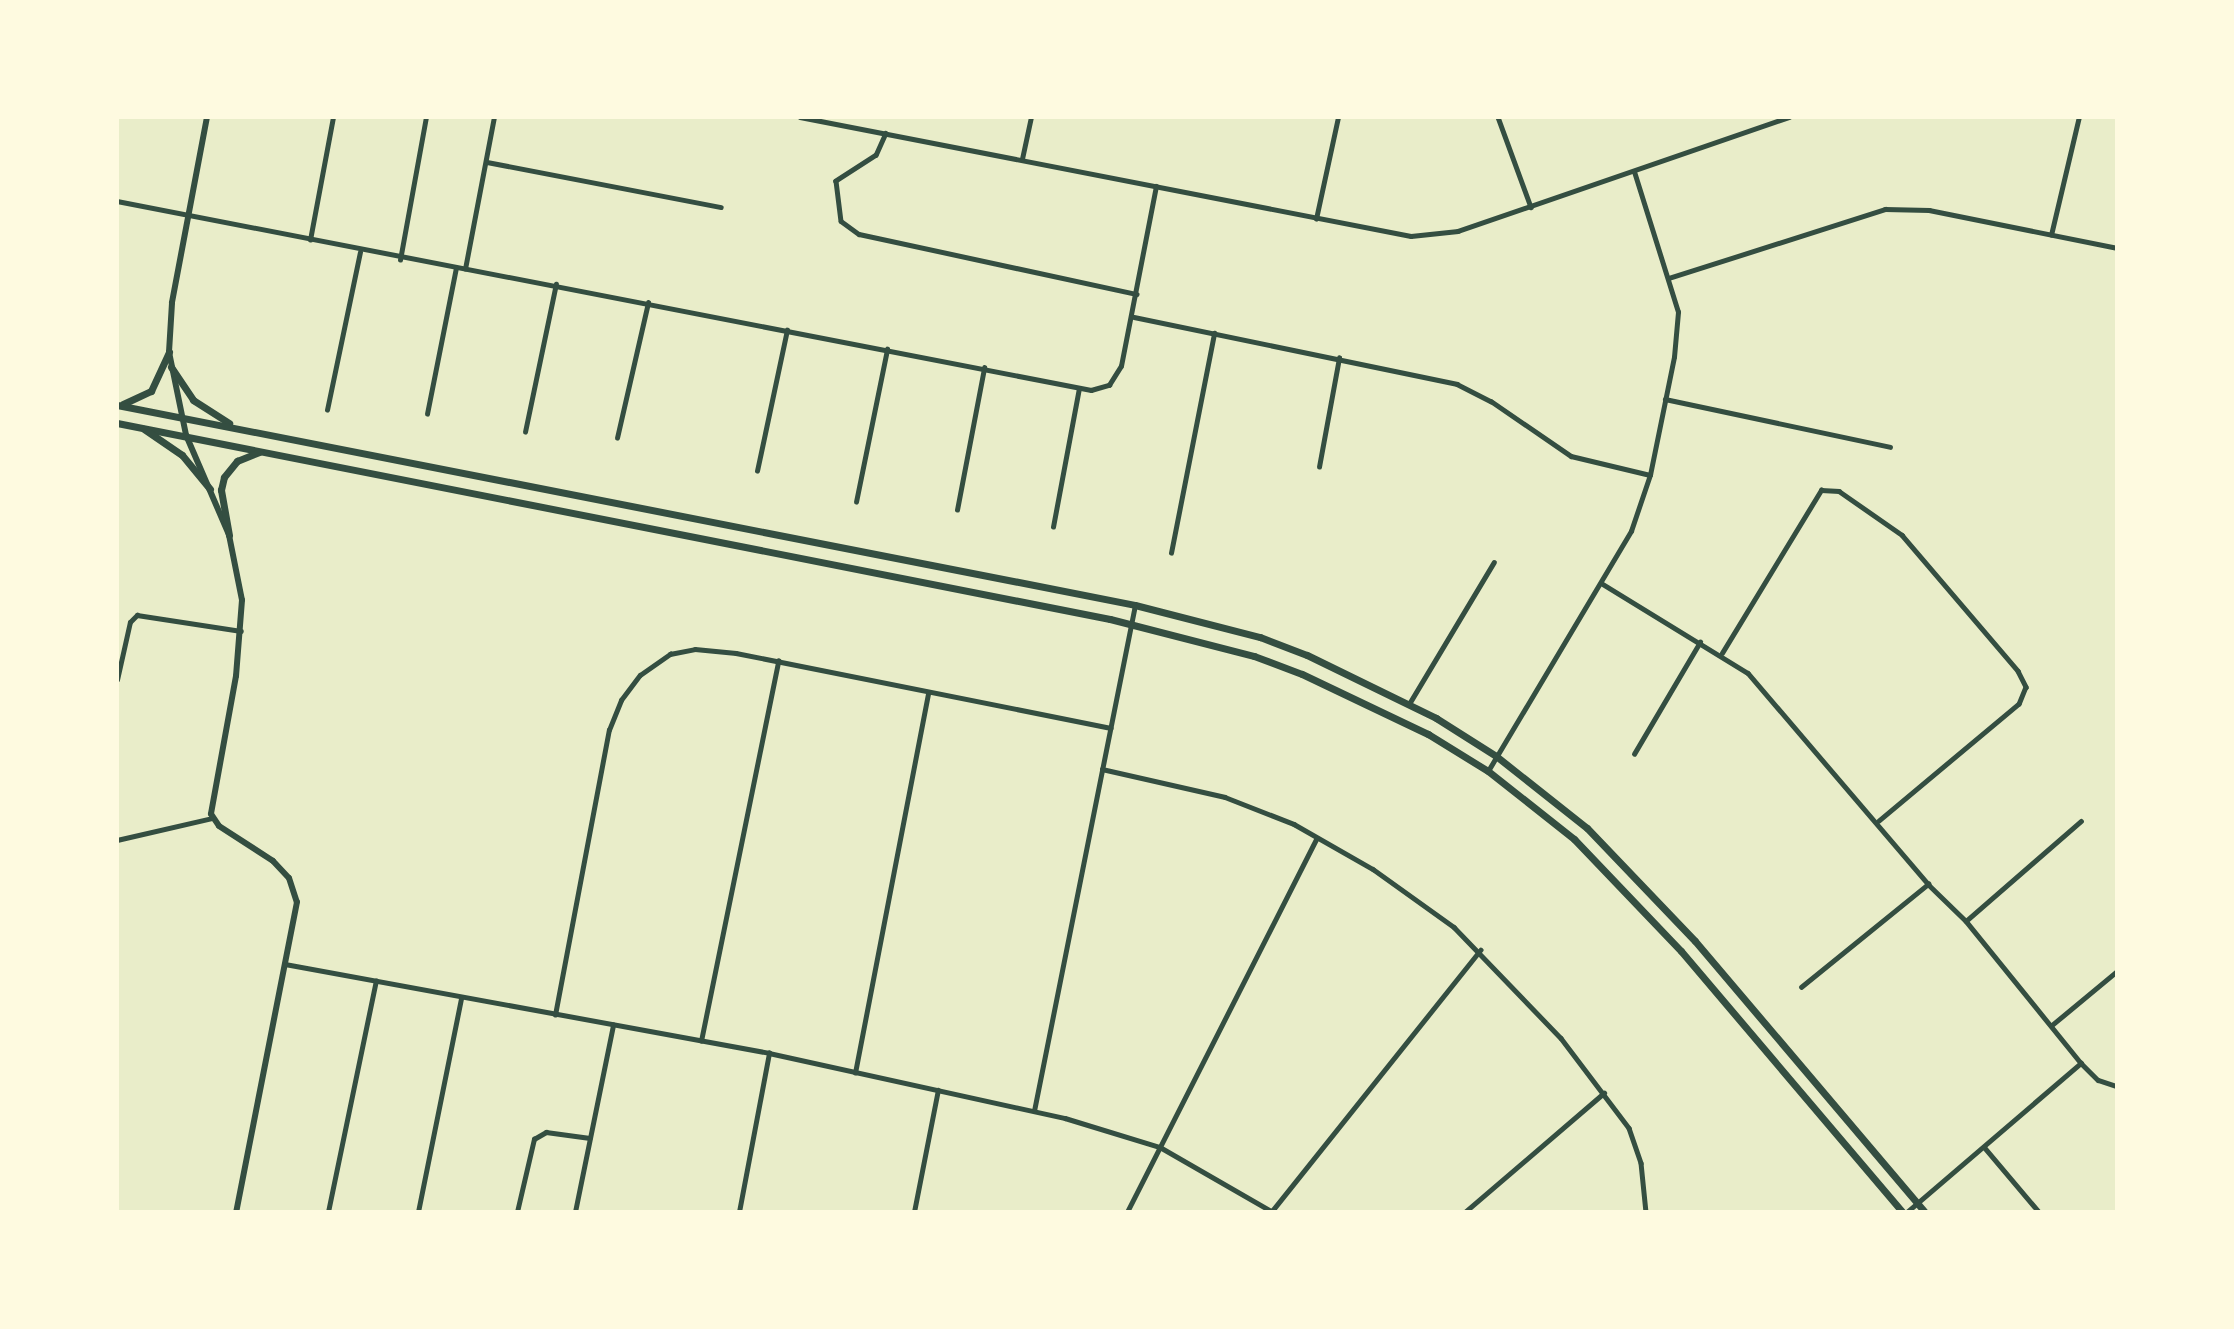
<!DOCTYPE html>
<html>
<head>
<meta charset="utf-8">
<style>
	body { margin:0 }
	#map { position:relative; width:2234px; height:1329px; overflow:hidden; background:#e9edc9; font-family:"Fira Sans",sans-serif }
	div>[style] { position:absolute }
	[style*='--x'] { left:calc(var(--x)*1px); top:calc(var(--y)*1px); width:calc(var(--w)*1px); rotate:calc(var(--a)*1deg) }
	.minor>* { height:4.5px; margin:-2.25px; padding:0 2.25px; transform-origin:2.25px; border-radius:2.25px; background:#344e41 }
	.tertiary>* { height:6px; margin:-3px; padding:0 3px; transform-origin:3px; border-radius:3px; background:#344e41 }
	.primary>* { height:7px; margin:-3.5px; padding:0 3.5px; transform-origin:3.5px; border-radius:3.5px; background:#344e41 }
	span { translate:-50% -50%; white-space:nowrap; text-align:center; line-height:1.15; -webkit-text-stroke:7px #fefae0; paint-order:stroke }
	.frame { position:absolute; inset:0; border:119px solid #fefae0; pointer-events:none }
</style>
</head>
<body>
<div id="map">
	<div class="minor">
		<i style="--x:800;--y:117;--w:622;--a:11.02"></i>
		<i style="--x:1411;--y:236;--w:47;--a:-6.1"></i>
		<i style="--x:1458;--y:231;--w:350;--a:-19"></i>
		<i style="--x:1498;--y:117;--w:96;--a:69.9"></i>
		<i style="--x:886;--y:133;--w:24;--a:114"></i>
		<i style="--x:876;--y:155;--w:48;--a:147"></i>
		<i style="--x:836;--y:181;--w:40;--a:82.9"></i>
		<i style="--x:841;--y:221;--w:22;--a:36"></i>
		<i style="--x:859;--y:234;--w:284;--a:12.2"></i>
		<i style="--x:1022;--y:159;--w:43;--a:-77.9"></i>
		<i style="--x:487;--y:162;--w:238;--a:10.9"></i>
		<i style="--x:117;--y:201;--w:992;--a:10.98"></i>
		<i style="--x:1091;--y:390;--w:19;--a:-16"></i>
		<i style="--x:1109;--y:385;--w:22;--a:-58"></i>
		<i style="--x:1121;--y:366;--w:183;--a:-79"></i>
		<i style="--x:1316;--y:219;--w:104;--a:-77.8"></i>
		<i style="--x:2051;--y:235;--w:121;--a:-76.7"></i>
		<i style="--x:310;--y:240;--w:125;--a:-79.4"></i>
		<i style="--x:400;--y:260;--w:145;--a:-79.7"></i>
		<i style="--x:465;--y:269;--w:155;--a:-79.2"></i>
		<i style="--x:1669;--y:278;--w:227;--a:-17.7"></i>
		<i style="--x:1885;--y:209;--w:44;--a:1.3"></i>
		<i style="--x:1929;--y:210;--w:192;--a:11.4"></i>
		<i style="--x:1134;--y:317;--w:330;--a:11.7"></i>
		<i style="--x:1457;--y:384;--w:38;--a:27"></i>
		<i style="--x:1491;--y:401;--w:97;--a:34.5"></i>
		<i style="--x:1571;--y:456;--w:81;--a:13.5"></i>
		<i style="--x:1665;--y:399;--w:230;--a:12"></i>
		<i style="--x:327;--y:410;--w:161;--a:-78.2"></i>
		<i style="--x:427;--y:414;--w:149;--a:-78.8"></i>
		<i style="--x:525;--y:432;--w:151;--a:-78.2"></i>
		<i style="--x:617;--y:438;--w:139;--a:-77.1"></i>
		<i style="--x:1319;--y:467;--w:111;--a:-79.6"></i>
		<i style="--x:757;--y:471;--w:144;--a:-78"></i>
		<i style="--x:856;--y:502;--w:156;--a:-78.5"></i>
		<i style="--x:957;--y:510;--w:145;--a:-79.2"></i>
		<i style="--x:1053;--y:527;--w:141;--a:-79.4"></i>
		<i style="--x:1171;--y:553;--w:224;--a:-78.9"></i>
		<i style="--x:1601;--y:583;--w:172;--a:31.5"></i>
		<i style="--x:1748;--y:673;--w:277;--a:49.5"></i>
		<i style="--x:1928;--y:884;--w:53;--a:44.2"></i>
		<i style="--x:1966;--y:921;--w:183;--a:51"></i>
		<i style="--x:2081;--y:1063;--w:24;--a:45"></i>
		<i style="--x:2098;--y:1080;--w:20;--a:18"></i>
		<i style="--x:1722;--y:653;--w:191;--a:-58.7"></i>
		<i style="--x:1821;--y:490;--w:18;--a:3"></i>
		<i style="--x:1839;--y:491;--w:77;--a:34.9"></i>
		<i style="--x:1902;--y:535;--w:179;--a:49.5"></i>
		<i style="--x:2018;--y:671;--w:18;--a:63"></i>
		<i style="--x:2026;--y:687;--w:18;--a:112"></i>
		<i style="--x:2019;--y:704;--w:182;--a:140.1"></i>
		<i style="--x:117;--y:680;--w:59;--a:-77.4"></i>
		<i style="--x:130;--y:622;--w:10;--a:-45"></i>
		<i style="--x:137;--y:615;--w:105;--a:8.7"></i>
		<i style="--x:1409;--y:704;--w:165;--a:-59.1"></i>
		<i style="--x:1634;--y:754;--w:130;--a:-59.5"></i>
		<i style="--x:1102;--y:769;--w:126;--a:12.8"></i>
		<i style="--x:1225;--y:797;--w:74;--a:21.4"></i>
		<i style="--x:1294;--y:824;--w:91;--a:29.7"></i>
		<i style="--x:1373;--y:869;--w:100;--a:35.6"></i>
		<i style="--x:1454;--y:927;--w:154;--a:46.1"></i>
		<i style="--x:1561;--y:1038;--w:113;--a:52.9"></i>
		<i style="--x:1629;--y:1128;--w:37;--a:71"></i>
		<i style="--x:1641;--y:1163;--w:49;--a:84.2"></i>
		<i style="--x:1488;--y:771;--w:279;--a:-59.2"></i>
		<i style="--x:1631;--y:531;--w:59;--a:-71.3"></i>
		<i style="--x:1650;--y:475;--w:120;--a:-78.5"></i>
		<i style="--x:1674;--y:357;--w:45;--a:-84.9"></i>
		<i style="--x:1678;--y:312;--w:147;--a:-107.4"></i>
		<i style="--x:117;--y:840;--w:98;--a:-13"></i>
		<i style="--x:1966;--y:921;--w:152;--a:-41"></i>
		<i style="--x:285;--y:964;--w:492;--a:10.4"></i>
		<i style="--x:769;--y:1053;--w:303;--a:12.4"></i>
		<i style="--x:1065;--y:1118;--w:99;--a:17"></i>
		<i style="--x:1160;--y:1147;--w:130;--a:29.9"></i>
		<i style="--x:1801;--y:987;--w:164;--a:-39"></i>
		<i style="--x:555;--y:1015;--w:290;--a:-79.3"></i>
		<i style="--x:609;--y:730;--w:32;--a:-68"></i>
		<i style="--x:621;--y:700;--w:31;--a:-53"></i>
		<i style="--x:640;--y:675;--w:37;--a:-35"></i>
		<i style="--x:670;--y:654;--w:25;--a:-11"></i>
		<i style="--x:695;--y:649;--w:41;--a:5.6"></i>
		<i style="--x:736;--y:653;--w:382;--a:11.3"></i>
		<i style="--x:2052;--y:1025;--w:85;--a:-39.7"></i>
		<i style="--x:701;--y:1041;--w:388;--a:-78.5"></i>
		<i style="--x:855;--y:1073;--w:386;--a:-79.1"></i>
		<i style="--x:1034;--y:1111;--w:516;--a:-78.71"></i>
		<i style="--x:1985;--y:1148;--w:84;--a:49.8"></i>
		<i style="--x:1272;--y:1211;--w:334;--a:-51.4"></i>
		<i style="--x:328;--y:1212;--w:236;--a:-78.3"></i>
		<i style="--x:418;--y:1212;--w:218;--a:-78.6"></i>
		<i style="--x:517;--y:1212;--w:75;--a:-76.9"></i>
		<i style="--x:534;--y:1139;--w:14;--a:-30"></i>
		<i style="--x:546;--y:1132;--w:44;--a:7.8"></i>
		<i style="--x:575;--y:1212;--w:191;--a:-78.5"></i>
		<i style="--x:739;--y:1212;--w:162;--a:-79.3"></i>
		<i style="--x:914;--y:1212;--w:124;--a:-78.9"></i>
		<i style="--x:1127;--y:1212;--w:419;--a:-63.1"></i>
		<i style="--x:1465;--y:1212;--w:183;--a:-40.6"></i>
		<i style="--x:1907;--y:1212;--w:229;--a:-40.6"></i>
	</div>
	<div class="tertiary">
		<i style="--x:207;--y:117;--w:189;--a:100.7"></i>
		<i style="--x:172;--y:303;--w:49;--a:93.5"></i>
		<i style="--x:169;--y:352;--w:85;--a:78.4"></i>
		<i style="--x:186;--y:435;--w:109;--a:66.7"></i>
		<i style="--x:229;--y:535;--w:66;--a:78.7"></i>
		<i style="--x:242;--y:600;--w:76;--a:94.5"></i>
		<i style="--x:236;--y:676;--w:140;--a:100.3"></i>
		<i style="--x:211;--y:814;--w:14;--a:56"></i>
		<i style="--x:219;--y:826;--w:64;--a:32.9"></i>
		<i style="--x:273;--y:861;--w:23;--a:47"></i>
		<i style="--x:289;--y:878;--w:25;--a:72"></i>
		<i style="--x:297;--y:902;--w:316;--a:101.1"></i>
	</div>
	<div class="primary">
		<i style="--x:171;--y:367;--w:40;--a:56"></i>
		<i style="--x:193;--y:400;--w:43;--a:32.6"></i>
		<i style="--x:123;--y:404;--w:31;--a:-25"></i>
		<i style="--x:151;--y:391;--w:43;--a:-65.2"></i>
		<i style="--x:117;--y:405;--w:1037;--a:11.11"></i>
		<i style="--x:1135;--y:605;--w:129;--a:14.4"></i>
		<i style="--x:1260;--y:637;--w:50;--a:21"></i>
		<i style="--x:1307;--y:655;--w:144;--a:26"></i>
		<i style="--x:1436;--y:718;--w:71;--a:32.3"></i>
		<i style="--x:1496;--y:756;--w:116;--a:38.4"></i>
		<i style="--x:1587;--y:828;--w:156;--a:46.3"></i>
		<i style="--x:1695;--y:941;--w:355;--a:49.7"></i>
		<i style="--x:117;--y:423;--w:1012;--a:11.17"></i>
		<i style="--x:1110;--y:619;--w:149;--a:14.4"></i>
		<i style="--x:1254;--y:656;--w:51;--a:20.6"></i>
		<i style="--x:1302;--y:674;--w:140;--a:25.5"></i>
		<i style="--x:1428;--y:734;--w:70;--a:31.7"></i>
		<i style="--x:1488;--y:771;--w:110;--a:38.3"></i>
		<i style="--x:1574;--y:839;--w:155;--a:46.3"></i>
		<i style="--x:1681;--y:951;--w:342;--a:49.7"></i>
		<i style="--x:144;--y:429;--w:46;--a:34.4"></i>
		<i style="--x:182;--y:455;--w:44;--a:50.5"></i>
		<i style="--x:229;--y:535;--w:46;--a:-100.1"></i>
		<i style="--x:221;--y:490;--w:13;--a:-77"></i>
		<i style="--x:224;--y:477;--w:21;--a:-51"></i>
		<i style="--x:237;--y:461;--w:24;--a:-22"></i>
	</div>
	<div class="frame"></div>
</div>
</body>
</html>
